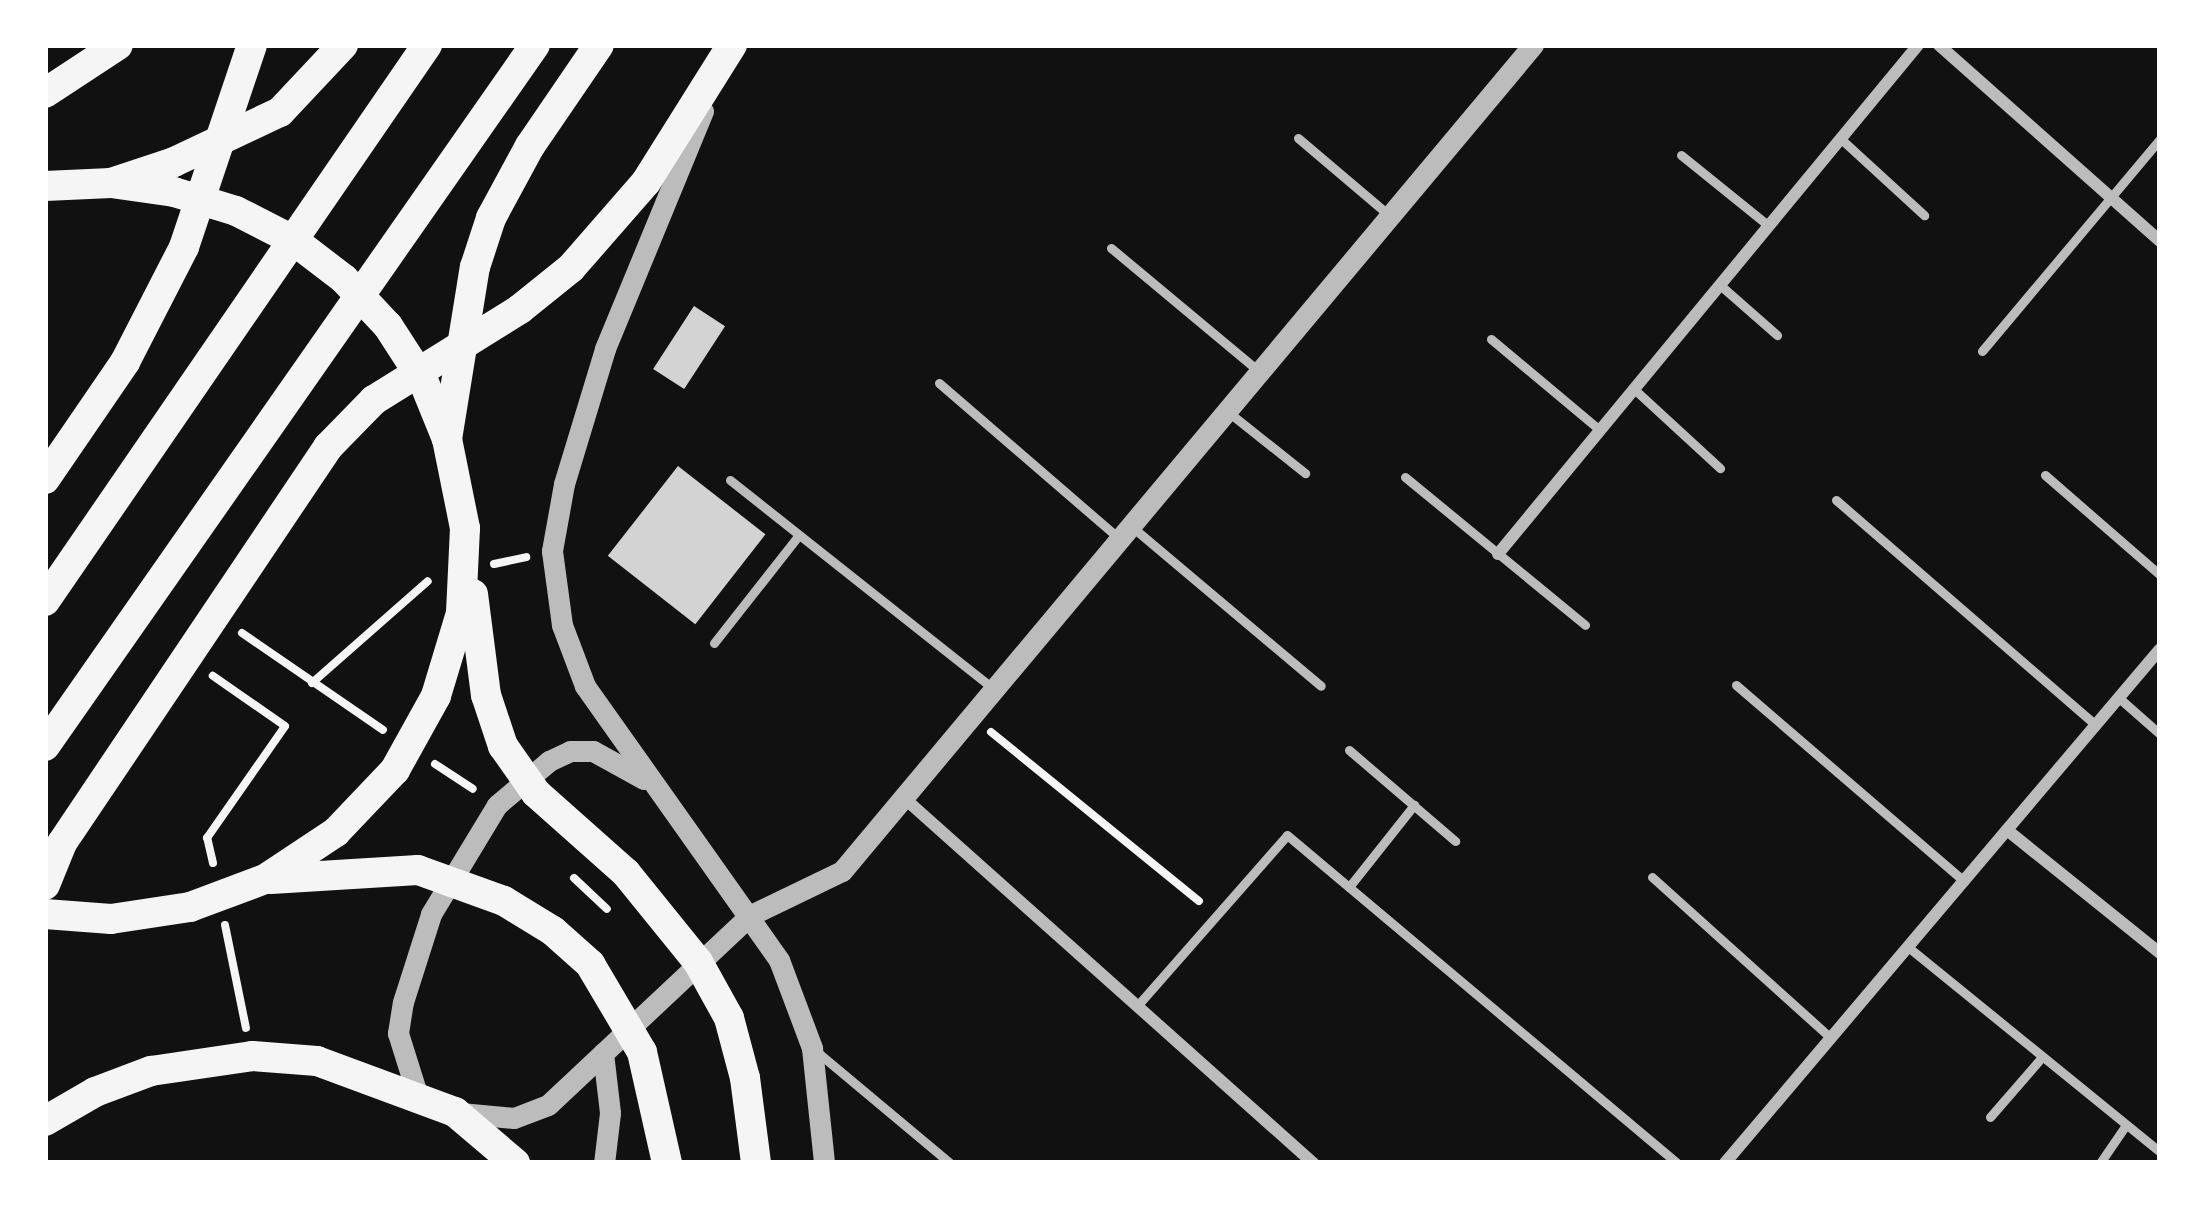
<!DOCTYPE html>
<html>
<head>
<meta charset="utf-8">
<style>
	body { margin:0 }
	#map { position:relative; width:2205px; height:1208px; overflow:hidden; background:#111; font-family:Barlow,sans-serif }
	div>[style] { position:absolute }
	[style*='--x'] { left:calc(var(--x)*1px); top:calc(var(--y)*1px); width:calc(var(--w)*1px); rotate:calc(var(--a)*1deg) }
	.building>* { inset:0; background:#d3d3d3; transform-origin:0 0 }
	.path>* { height:8px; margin:-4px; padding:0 4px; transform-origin:4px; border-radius:4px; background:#f5f5f5 }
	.service>* { height:9px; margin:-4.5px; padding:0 4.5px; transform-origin:4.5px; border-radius:4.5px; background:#bcbcbc }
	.minor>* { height:12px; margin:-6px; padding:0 6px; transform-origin:6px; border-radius:6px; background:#bcbcbc }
	.tertiary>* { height:21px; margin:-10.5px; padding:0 10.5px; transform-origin:10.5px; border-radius:10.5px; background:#bcbcbc }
	.primary>* { height:30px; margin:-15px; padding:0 15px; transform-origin:15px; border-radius:15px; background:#f5f5f5 }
	.trunk>* { height:30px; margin:-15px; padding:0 15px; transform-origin:15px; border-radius:15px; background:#f5f5f5 }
	span { translate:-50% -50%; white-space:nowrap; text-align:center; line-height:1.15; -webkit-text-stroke:12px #fff; paint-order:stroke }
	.frame { position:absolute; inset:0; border:48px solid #fff; pointer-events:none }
</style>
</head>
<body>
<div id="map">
	<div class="building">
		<i style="left:694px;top:306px;width:37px;height:75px;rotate:33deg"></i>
		<i style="left:678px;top:466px;width:111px;height:114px;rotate:38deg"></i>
	</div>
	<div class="path">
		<i style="--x:494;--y:564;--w:33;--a:-12"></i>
		<i style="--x:242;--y:633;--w:171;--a:34.5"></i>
		<i style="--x:312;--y:683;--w:154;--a:-41.3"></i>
		<i style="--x:991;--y:732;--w:268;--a:39.1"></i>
		<i style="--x:435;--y:764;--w:45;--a:33.3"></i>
		<i style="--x:213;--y:863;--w:26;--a:-103"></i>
		<i style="--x:207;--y:838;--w:136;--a:-55.1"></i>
		<i style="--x:285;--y:726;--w:88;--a:-145.2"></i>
		<i style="--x:574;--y:878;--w:45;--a:43.2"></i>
		<i style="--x:225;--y:925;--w:105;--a:78.5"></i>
	</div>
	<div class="service">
		<i style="--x:1298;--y:138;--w:121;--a:40.3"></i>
		<i style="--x:1841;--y:139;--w:113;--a:42.5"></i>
		<i style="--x:1681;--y:155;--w:113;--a:38.9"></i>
		<i style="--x:1111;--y:248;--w:194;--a:39.8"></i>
		<i style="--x:1720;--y:285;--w:76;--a:41.3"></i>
		<i style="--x:1491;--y:339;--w:142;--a:39.9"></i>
		<i style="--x:1982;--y:351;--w:277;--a:-50"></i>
		<i style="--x:939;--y:383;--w:239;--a:40.8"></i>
		<i style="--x:1634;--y:389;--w:117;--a:42.6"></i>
		<i style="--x:1227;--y:411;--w:100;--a:38.5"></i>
		<i style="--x:2045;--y:475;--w:152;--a:41"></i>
		<i style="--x:1405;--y:477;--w:233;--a:39.4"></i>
		<i style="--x:730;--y:480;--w:337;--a:38.4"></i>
		<i style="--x:1836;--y:500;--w:344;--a:40.9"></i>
		<i style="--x:1131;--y:526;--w:248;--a:40.1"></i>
		<i style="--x:714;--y:643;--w:137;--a:-51.8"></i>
		<i style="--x:1736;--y:685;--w:301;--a:40.7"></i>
		<i style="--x:2119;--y:698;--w:55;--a:41.3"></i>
		<i style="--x:1349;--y:750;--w:140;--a:40.6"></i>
		<i style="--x:1652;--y:877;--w:241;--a:42"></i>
		<i style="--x:1349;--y:887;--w:105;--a:-51.6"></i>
		<i style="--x:1908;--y:947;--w:325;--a:39.1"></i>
		<i style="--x:1137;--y:1006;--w:227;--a:-48.7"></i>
		<i style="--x:1287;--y:835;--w:510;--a:40.06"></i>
		<i style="--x:816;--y:1051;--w:175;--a:39.9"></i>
		<i style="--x:1990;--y:1117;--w:79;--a:-49.1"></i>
		<i style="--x:2100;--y:1163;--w:46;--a:-55.6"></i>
	</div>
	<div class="minor">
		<i style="--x:1939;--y:45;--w:295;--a:41.6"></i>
		<i style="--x:1498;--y:554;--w:660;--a:-50.47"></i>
		<i style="--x:903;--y:797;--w:550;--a:41.75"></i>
		<i style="--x:2007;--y:830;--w:196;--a:38.8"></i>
		<i style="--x:1725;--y:1163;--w:673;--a:-49.76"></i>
	</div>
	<div class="tertiary">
		<i style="--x:703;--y:111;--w:257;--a:112.4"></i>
		<i style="--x:605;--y:349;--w:141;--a:106.9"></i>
		<i style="--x:564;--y:484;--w:68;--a:100.2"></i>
		<i style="--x:552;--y:551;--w:75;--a:82.3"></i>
		<i style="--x:562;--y:625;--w:65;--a:69.3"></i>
		<i style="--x:585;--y:686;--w:336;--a:54.7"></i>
		<i style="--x:779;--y:960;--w:94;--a:69.4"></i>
		<i style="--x:812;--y:1048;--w:116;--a:84"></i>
		<i style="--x:603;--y:1053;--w:60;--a:83.3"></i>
		<i style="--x:610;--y:1113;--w:50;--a:96.8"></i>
		<i style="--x:418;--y:1097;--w:67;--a:-107.4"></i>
		<i style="--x:398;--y:1033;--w:31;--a:-81"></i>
		<i style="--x:403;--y:1002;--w:92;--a:-72.3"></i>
		<i style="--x:431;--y:914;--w:127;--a:-58.8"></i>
		<i style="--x:497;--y:805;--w:68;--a:-40.2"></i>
		<i style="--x:549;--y:761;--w:23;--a:-25"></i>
		<i style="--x:570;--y:751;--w:23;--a:0"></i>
		<i style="--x:593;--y:751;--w:58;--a:28.8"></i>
		<i style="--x:460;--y:1113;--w:54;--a:5.3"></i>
		<i style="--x:514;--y:1118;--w:36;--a:-21"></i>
		<i style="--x:548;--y:1105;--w:276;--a:-43.2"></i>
		<i style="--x:749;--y:916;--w:103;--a:-25.8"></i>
		<i style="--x:842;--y:871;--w:1077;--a:-50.09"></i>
	</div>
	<div class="primary">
		<i style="--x:45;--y:93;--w:87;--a:-33.3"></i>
		<i style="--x:45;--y:186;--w:66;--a:-2.6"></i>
		<i style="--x:111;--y:183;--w:64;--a:8.1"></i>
		<i style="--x:174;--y:192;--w:65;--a:17"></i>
		<i style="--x:236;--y:211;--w:64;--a:27"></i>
		<i style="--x:293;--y:240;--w:64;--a:37.4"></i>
		<i style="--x:344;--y:279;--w:64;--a:46.9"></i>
		<i style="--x:388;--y:326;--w:64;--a:57.1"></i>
		<i style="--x:423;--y:380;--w:64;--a:67.9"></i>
		<i style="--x:447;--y:439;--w:91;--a:78.6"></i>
		<i style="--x:465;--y:528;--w:85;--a:92.7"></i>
		<i style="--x:461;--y:613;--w:87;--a:106.8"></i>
		<i style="--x:436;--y:696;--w:85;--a:119"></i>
		<i style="--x:395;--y:770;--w:86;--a:133.6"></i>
		<i style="--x:336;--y:832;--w:85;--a:146.5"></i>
		<i style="--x:265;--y:879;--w:80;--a:159.5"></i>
		<i style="--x:190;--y:907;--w:80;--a:171.4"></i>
		<i style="--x:111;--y:919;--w:66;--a:-175.7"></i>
		<i style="--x:45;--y:479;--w:142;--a:-55.6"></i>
		<i style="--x:125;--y:362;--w:129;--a:-62.8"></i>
		<i style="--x:184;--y:247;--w:213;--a:-71.4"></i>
		<i style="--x:473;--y:594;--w:102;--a:82.7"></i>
		<i style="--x:486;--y:695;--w:54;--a:71.6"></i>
		<i style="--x:503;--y:746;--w:57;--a:54.9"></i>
		<i style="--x:536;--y:793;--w:120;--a:41.6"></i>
		<i style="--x:626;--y:873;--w:114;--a:51"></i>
		<i style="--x:698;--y:962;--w:64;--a:61"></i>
		<i style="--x:729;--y:1018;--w:62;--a:75.1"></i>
		<i style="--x:745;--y:1078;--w:86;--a:82.6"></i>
		<i style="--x:271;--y:879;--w:147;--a:-3.5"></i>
		<i style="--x:418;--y:870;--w:91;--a:19.8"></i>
		<i style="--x:504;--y:901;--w:57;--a:31.5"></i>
		<i style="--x:553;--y:931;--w:50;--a:41.7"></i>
		<i style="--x:590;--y:964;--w:102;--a:59.4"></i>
		<i style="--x:642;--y:1052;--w:114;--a:77.3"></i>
		<i style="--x:45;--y:885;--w:45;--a:-68"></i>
		<i style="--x:62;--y:843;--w:477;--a:-56.1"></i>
		<i style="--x:328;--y:447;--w:66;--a:-45.6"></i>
		<i style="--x:374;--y:400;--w:172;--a:-31.9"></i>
		<i style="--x:520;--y:309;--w:65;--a:-38.8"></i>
		<i style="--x:571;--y:268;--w:114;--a:-48.9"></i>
		<i style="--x:646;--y:182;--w:162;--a:-57.9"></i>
		<i style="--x:45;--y:1121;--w:58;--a:-30.1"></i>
		<i style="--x:95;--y:1092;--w:60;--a:-20.6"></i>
		<i style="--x:151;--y:1071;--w:102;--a:-8.4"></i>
		<i style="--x:252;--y:1056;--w:65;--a:4.4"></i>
		<i style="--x:317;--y:1061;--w:147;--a:20.3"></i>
		<i style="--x:455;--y:1112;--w:79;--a:40.4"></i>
	</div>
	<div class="trunk">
		<i style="--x:111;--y:183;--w:66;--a:-18.4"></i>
		<i style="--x:174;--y:162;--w:117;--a:-25.3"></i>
		<i style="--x:280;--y:112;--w:92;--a:-46.8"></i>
		<i style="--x:447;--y:439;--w:174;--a:-80.8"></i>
		<i style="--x:475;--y:267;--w:52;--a:-71.9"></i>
		<i style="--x:491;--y:218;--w:82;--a:-61.6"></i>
		<i style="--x:530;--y:146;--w:122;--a:-55.7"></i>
		<i style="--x:45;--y:601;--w:675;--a:-55.51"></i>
		<i style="--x:45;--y:746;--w:855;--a:-55.05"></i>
	</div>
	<div class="frame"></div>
</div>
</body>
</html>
